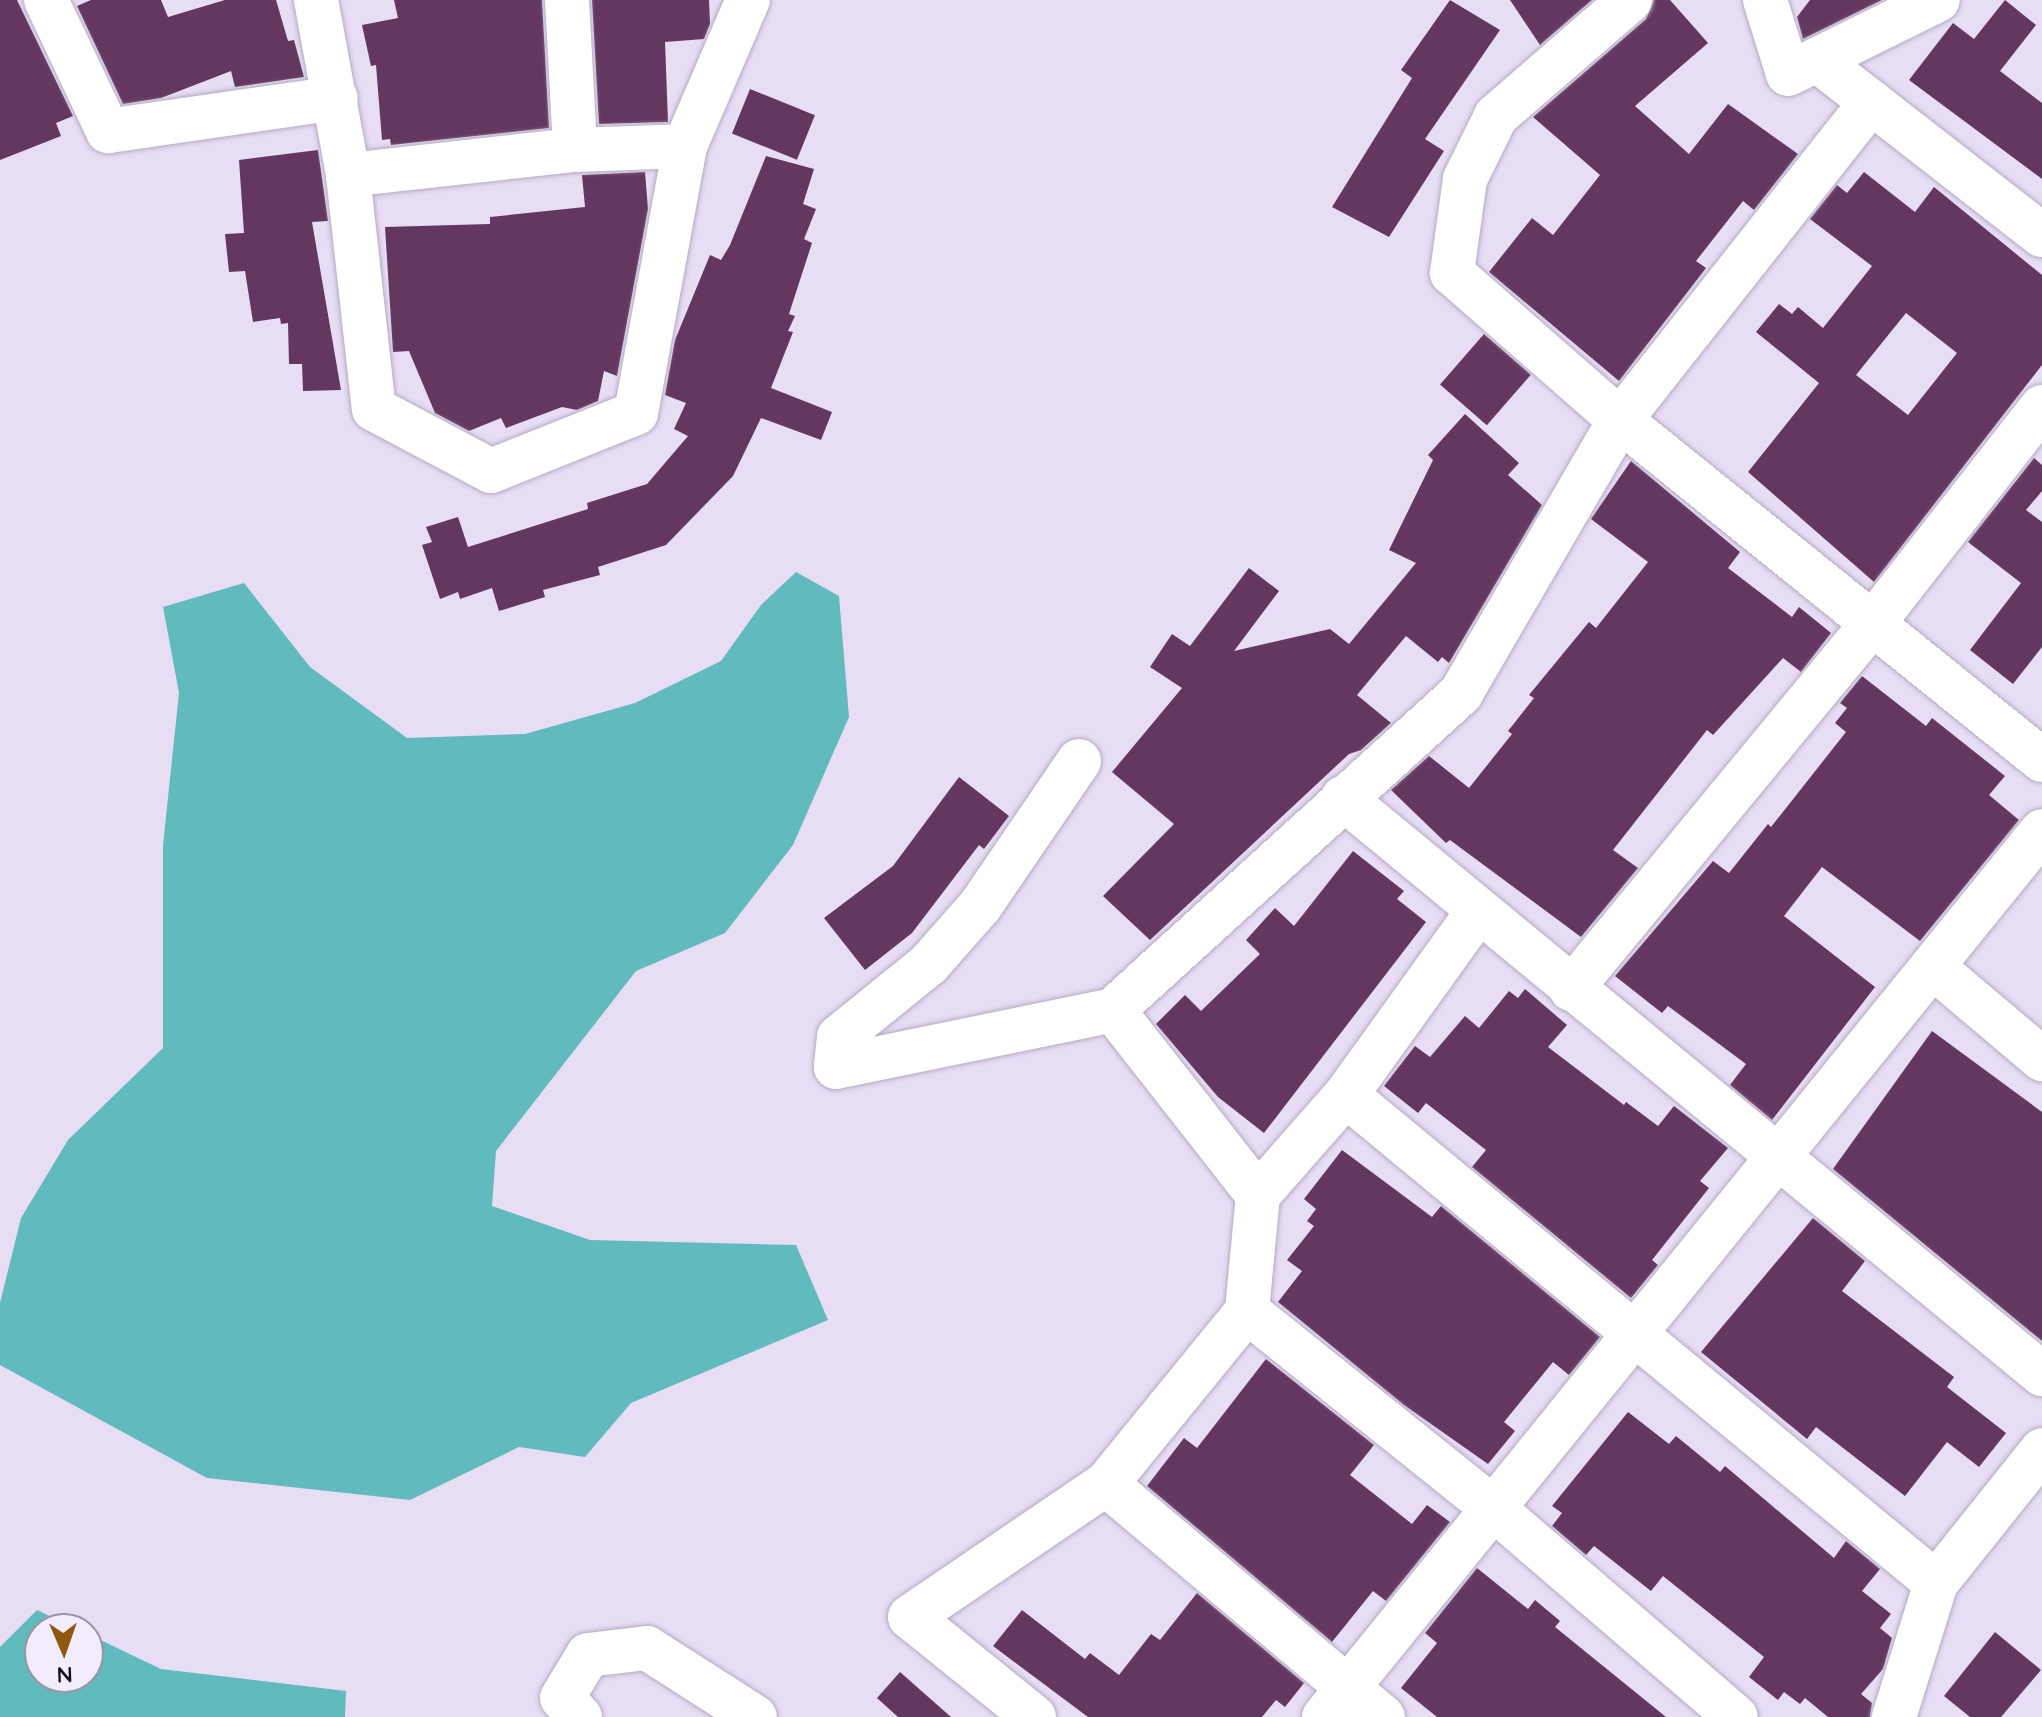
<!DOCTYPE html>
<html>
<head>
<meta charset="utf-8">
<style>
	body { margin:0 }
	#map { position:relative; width:2042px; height:1717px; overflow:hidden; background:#e7ddf5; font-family:Quicksand,sans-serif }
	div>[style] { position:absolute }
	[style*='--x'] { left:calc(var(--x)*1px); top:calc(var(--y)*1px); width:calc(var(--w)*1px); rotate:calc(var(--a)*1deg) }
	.water>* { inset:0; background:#61babc }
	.building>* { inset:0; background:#63375f; transform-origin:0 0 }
	.roads { filter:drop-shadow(0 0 2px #b5abc2) drop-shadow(0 0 2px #b5abc2) }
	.street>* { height:44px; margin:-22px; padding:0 22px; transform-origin:22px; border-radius:22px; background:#fff }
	span { translate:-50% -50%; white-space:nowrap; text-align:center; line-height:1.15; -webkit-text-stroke:8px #f3ecff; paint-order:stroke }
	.north { position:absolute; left:24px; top:1613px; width:80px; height:80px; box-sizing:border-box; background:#f3ecff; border:2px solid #9a94a3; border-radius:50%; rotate:178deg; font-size:22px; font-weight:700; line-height:32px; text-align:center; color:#141018 }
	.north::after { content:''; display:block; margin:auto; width:28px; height:36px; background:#905710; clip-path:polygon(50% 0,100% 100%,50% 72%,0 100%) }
</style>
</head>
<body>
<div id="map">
	<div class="water">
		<i style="clip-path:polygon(796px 572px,839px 596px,849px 717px,793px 845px,725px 933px,636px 971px,496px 1151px,492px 1206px,590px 1240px,796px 1245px,828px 1320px,631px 1403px,585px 1457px,519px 1447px,410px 1500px,207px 1478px,0 1365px,0 1303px,21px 1218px,68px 1140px,163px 1048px,163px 845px,179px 693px,163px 607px,244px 583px,310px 667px,407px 738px,525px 734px,635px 703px,721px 661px,761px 605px)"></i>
		<i style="clip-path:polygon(37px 1610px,77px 1629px,40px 1629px,40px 1677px,88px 1677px,88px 1634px,161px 1669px,346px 1691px,345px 1717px,0 1717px,0 1647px)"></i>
	</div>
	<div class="building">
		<i style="clip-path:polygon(0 0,17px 0,73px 116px,56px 123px,61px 136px,0 160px)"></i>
		<i style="clip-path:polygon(91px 0,161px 0,168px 17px,225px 0,276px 0,288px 41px,294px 40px,304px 77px,235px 87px,231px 71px,161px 98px,123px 104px,77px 6px)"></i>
		<i style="clip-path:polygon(394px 0,542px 0,549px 128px,391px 145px,390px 139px,382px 140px,376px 65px,371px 66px,362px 25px,398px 18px)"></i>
		<i style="clip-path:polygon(592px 0,709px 0,710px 24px,704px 39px,665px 42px,668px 122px,599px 124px)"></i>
		<i style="clip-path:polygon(1450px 0,1500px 30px,1425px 139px,1444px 151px,1389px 237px,1332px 207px,1412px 78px,1401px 70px)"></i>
		<i style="clip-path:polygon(1510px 0,1592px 0,1540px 45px)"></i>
		<i style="clip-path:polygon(1654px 0,1670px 0,1708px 43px,1635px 106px,1689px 154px,1728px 104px,1798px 154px,1754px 210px,1743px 201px,1696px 261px,1706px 268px,1619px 381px,1489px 272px,1532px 218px,1553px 235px,1600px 175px,1533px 117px,1646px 19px)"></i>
		<i style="clip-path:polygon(1810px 0,1882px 0,1803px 39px,1797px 17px)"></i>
		<i style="clip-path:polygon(2005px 0,2036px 25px,2000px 71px,2042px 103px,2042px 179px,1909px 80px,1953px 23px,1974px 39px)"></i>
		<i style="left:750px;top:89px;width:70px;height:48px;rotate:22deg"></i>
		<i style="clip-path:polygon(318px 150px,328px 221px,312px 222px,341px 390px,303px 391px,302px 364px,289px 364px,288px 323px,281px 324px,280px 318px,253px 322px,245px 271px,229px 272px,225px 234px,244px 233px,239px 160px)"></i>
		<i style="clip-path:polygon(766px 156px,814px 169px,803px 204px,816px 209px,804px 239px,812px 243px,789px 314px,795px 316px,788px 331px,793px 332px,771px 388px,832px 412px,821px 440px,761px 418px,733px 476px,666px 545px,598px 567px,600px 575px,543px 590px,545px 597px,499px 611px,492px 588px,460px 599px,458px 592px,440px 599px,422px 545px,432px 542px,426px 527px,458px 517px,468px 547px,588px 509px,587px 503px,647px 484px,688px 436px,674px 429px,686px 403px,665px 395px,675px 340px,710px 255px,721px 260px,730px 245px)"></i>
		<i style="clip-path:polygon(645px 172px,648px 209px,617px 376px,604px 371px,598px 401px,577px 410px,562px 407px,506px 428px,501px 418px,469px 431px,435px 413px,409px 351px,393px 352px,385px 227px,490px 224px,490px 217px,585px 207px,582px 175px)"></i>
		<i style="clip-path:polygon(evenodd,1864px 172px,1915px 212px,1934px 187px,2042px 275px,2042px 365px,1874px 582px,1748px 472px,1819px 383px,1756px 332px,1779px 304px,1792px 314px,1798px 307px,1823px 328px,1872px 266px,1810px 219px,1837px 185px,1847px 193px,1864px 172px,1906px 313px,1957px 353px,1908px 415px,1856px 375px,1906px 313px)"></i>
		<i style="left:1484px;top:334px;width:62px;height:67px;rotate:41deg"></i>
		<i style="clip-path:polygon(1465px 414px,1519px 463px,1508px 475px,1542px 505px,1449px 663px,1442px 657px,1438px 662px,1406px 636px,1357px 695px,1391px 723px,1361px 750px,1349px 754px,1150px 940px,1103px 896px,1174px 824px,1112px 772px,1182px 688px,1150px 667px,1172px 634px,1190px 646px,1249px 568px,1279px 591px,1234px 651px,1330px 629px,1349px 644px,1416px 563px,1389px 550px,1433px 460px,1428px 455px)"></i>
		<i style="clip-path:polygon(2034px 458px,2042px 465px,2042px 491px,2026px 510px,2042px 522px,2042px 647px,2013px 684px,1970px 650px,2021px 583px,1968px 542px)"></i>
		<i style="clip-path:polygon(1631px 461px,1740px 552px,1728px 568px,1792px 617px,1799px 607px,1831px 633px,1801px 672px,1783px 658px,1713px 735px,1707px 730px,1613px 850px,1638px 868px,1581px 937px,1450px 840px,1446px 843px,1391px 790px,1429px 756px,1469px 788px,1512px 734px,1508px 731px,1534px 698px,1529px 695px,1589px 622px,1596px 628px,1648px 562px,1591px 519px)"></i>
		<i style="clip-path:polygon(1862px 676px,1926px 726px,1932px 718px,2005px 776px,1989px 795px,2019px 820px,1920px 941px,1822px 867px,1784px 916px,1875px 987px,1772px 1120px,1730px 1085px,1746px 1064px,1668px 1006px,1662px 1013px,1615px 976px,1713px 861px,1729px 873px,1768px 824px,1771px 827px,1846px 732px,1835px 723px,1847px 708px,1840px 703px)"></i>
		<i style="clip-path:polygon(959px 777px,1009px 816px,984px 849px,979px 845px,912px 933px,865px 970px,824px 918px,893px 866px)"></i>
		<i style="clip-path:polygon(1353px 851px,1404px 891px,1397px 899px,1426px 922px,1264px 1133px,1218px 1097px,1156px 1024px,1185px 995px,1201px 1011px,1260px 954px,1246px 940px,1275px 908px,1294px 926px)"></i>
		<i style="clip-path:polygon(1525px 989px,1567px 1025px,1548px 1047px,1624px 1105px,1626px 1102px,1658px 1126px,1674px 1106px,1728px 1148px,1700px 1181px,1709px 1188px,1652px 1260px,1658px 1265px,1631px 1298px,1472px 1167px,1486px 1150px,1426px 1103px,1418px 1113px,1384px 1086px,1415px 1046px,1430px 1057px,1465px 1016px,1479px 1028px,1509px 991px,1518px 998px)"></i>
		<i style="clip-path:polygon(1932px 1031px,2042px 1112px,2042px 1341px,1833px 1169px)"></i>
		<i style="clip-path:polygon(1342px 1150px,1432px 1217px,1441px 1206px,1600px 1337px,1569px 1375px,1553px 1362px,1504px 1422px,1515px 1431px,1488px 1464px,1404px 1405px,1278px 1302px,1302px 1271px,1287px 1260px,1314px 1226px,1307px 1221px,1316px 1209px,1304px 1199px)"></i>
		<i style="clip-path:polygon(1813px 1218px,1865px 1261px,1842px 1291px,1954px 1377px,1947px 1387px,2006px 1433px,1979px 1467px,1947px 1442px,1905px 1496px,1816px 1427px,1807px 1439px,1701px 1352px)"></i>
		<i style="clip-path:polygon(1266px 1359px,1374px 1445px,1350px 1475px,1412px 1524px,1427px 1505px,1450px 1522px,1386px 1601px,1373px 1591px,1332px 1642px,1147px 1486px,1184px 1438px,1197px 1448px)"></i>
		<i style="clip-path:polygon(1628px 1412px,1669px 1444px,1676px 1436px,1720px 1472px,1725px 1466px,1834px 1558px,1846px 1541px,1880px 1569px,1862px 1591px,1891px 1614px,1880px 1628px,1892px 1638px,1883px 1669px,1861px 1694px,1872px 1703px,1870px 1717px,1828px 1717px,1805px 1698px,1800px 1704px,1784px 1692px,1778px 1700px,1749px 1677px,1764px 1657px,1663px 1576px,1651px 1591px,1594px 1546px,1586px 1555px,1552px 1526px,1562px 1513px,1552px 1506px)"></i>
		<i style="clip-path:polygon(1477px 1568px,1528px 1609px,1535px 1600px,1560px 1621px,1555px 1627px,1666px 1717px,1437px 1717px,1401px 1688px,1437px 1643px,1425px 1633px)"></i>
		<i style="clip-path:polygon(1197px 1593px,1304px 1683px,1285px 1707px,1276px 1700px,1262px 1717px,1088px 1717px,993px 1646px,1022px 1610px,1085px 1659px,1090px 1653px,1119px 1675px,1151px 1634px,1160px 1640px)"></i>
		<i style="clip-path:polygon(1995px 1632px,2041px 1670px,2001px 1717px,1970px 1717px,1944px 1696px)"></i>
		<i style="clip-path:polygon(900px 1672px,951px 1717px,898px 1717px,877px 1698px)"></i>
	</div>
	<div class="roads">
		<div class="street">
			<i style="--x:46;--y:0;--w:145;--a:64.7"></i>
			<i style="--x:108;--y:131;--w:230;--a:-8.2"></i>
			<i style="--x:316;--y:0;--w:178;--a:79.6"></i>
			<i style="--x:348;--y:175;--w:235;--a:83.7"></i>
			<i style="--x:374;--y:409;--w:132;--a:27.9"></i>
			<i style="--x:491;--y:471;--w:156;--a:-21.8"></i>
			<i style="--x:636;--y:413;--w:271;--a:-79.6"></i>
			<i style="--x:685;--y:146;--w:159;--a:-66.7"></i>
			<i style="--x:567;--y:0;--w:150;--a:86.9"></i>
			<i style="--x:1630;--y:0;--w:177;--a:139.1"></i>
			<i style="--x:1496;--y:116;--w:70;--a:116.2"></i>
			<i style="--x:1465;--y:179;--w:95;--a:97.9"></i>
			<i style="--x:1452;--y:273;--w:223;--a:41.2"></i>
			<i style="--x:1620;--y:420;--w:542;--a:38.86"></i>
			<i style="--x:1765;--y:0;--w:77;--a:72.7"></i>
			<i style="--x:1788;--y:74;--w:167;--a:-26.3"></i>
			<i style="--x:1817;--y:60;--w:285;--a:37.9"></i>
			<i style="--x:348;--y:175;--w:228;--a:-6.3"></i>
			<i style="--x:575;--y:150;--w:110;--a:-2.1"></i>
			<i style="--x:1079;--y:761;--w:176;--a:124.3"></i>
			<i style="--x:980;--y:906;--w:77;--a:131.3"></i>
			<i style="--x:929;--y:964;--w:116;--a:141"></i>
			<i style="--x:839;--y:1037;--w:30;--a:96"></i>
			<i style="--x:836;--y:1067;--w:283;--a:-11.6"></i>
			<i style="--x:1343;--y:798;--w:906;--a:39.49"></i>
			<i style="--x:1933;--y:967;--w:143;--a:40.2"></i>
			<i style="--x:1571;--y:989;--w:476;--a:-50.5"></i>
			<i style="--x:1874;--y:622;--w:273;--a:-52"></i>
			<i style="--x:1346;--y:1095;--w:766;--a:39.59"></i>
			<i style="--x:1258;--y:1195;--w:133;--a:-48.7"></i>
			<i style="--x:1346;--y:1095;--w:226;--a:-54.3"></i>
			<i style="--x:1247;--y:1311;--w:317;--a:38.7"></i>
			<i style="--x:1494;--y:1509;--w:319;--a:40.7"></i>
			<i style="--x:1106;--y:1484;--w:362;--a:40.1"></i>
			<i style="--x:580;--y:1717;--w:26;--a:-133"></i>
			<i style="--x:562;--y:1698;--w:50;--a:-58.8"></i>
			<i style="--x:588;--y:1655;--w:59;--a:-6.8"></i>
			<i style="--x:647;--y:1648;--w:128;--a:32.6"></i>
			<i style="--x:1034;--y:1717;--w:159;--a:-141.1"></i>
			<i style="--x:910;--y:1617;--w:237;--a:-34.2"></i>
			<i style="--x:1106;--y:1484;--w:223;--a:-50.8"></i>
			<i style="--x:1247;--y:1311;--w:117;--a:-84.6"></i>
			<i style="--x:1258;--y:1195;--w:235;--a:-128.1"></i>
			<i style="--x:1113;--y:1010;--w:471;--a:-42.3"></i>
			<i style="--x:1461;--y:693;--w:316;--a:-59.8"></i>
			<i style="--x:1620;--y:420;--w:405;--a:-51.7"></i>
			<i style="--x:1324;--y:1717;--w:1140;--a:-50.98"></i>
			<i style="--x:1894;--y:1717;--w:140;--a:-72.6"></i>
			<i style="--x:1936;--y:1583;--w:170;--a:-51.4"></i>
		</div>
	</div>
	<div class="north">N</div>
</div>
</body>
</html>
